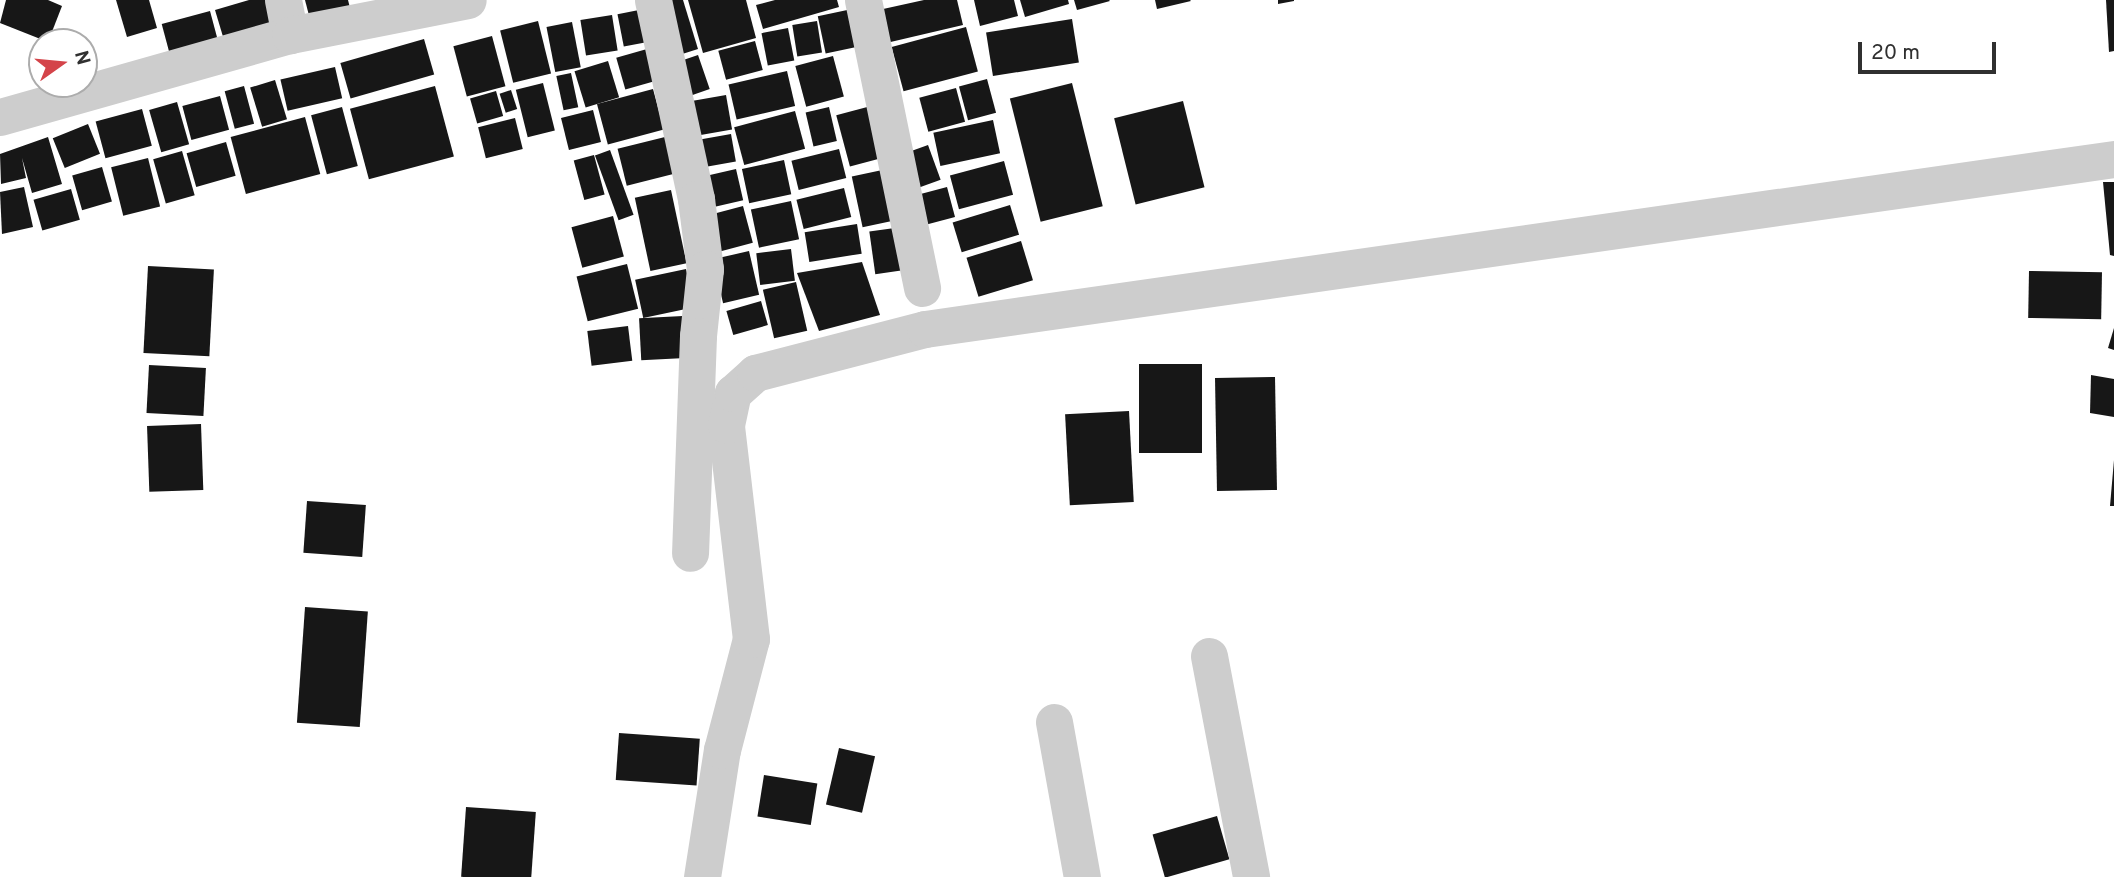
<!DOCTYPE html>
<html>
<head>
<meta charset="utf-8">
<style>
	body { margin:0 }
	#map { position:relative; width:2114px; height:877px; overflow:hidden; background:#fff; font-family:Overpass,sans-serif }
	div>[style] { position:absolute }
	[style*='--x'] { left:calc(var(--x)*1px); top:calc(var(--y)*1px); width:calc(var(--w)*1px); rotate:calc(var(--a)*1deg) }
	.building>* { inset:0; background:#171717; transform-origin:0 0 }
	.street>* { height:37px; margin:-18.5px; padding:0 18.5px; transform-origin:18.5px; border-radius:18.5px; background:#cdcdcd }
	span { translate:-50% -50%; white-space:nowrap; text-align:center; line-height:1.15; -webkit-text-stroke:7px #fff; paint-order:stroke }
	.north { position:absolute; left:28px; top:28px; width:70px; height:70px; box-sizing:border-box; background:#fff; border:2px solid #acacac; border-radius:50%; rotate:75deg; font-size:19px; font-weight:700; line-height:28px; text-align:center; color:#303030 }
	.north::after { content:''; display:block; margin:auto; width:24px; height:32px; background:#d4444a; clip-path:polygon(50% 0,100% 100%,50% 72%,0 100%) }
	.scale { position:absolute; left:1858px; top:42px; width:138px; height:32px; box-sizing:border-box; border:4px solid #303030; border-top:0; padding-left:9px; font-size:21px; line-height:24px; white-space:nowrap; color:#303030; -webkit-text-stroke:5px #fff; paint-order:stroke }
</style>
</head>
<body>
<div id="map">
	<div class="building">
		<i style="clip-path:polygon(6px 0,48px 0,62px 6px,48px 42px,0 23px)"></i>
		<i style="clip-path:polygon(116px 0,149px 0,157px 28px,127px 37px)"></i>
		<i style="clip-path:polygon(249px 0,267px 0,274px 26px,224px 40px,215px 10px)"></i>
		<i style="clip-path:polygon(305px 0,348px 0,352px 16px,312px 27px)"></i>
		<i style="clip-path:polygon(658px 0,683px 0,698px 49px,676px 56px)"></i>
		<i style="clip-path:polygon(688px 0,746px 0,756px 38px,703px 53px)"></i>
		<i style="clip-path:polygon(775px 0,837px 0,839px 7px,763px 29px,756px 5px)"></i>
		<i style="clip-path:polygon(924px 0,957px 0,963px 25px,882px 44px,874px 11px)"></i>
		<i style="clip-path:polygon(974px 0,1014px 0,1018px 16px,980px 26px)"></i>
		<i style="clip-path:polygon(1020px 0,1068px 0,1069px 4px,1025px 17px)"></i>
		<i style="clip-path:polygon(1074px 0,1109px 0,1110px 1px,1077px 10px)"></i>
		<i style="clip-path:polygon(1155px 0,1190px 0,1191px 1px,1157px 9px)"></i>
		<i style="clip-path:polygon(1278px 0,1294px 0,1294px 1px,1278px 4px)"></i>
		<i style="clip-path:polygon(2106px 0,2114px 0,2114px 51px,2109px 52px)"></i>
		<i style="left:644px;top:9px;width:33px;height:27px;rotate:79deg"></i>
		<i style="left:852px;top:9px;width:38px;height:35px;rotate:78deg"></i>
		<i style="left:210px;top:11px;width:38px;height:50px;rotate:75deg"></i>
		<i style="left:612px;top:15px;width:36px;height:32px;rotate:81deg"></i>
		<i style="left:1072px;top:19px;width:44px;height:87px;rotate:81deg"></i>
		<i style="left:538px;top:21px;width:54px;height:39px;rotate:76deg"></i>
		<i style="left:817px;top:21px;width:32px;height:25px;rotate:81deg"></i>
		<i style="left:572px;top:22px;width:46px;height:26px;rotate:79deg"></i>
		<i style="left:966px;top:27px;width:46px;height:77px;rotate:75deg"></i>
		<i style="left:788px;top:28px;width:33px;height:27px;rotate:79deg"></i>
		<i style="left:492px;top:36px;width:52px;height:40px;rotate:75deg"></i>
		<i style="left:424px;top:39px;width:37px;height:87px;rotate:74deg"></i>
		<i style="left:755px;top:41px;width:30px;height:38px;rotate:75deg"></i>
		<i style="left:647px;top:49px;width:33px;height:32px;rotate:74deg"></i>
		<i style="left:698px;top:55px;width:36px;height:28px;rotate:71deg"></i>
		<i style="left:833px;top:56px;width:42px;height:39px;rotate:75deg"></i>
		<i style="left:608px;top:61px;width:38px;height:35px;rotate:73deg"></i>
		<i style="left:335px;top:67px;width:32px;height:56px;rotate:77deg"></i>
		<i style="left:787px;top:71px;width:36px;height:60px;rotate:77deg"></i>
		<i style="left:571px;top:73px;width:35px;height:15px;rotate:78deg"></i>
		<i style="left:987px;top:79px;width:35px;height:29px;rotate:75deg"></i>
		<i style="left:275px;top:80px;width:41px;height:26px;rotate:73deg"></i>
		<i style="left:543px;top:83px;width:49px;height:28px;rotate:76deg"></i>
		<i style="left:1072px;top:83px;width:127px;height:64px;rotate:76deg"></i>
		<i style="left:244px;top:86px;width:39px;height:20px;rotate:75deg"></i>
		<i style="left:435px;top:86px;width:73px;height:88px;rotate:75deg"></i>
		<i style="left:956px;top:88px;width:35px;height:38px;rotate:75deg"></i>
		<i style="left:653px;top:89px;width:42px;height:58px;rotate:75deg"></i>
		<i style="left:511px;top:90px;width:20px;height:12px;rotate:72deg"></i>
		<i style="left:496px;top:91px;width:26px;height:27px;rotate:74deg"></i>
		<i style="left:726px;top:95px;width:35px;height:42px;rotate:80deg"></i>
		<i style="left:220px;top:96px;width:35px;height:39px;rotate:75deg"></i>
		<i style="left:1183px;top:101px;width:89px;height:71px;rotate:76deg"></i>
		<i style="left:177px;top:102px;width:44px;height:29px;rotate:74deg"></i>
		<i style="left:871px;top:106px;width:53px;height:36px;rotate:75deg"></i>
		<i style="left:342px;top:107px;width:61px;height:32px;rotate:75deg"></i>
		<i style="left:829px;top:107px;width:35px;height:24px;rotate:77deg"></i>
		<i style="left:142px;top:109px;width:38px;height:48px;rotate:75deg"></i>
		<i style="left:593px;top:110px;width:33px;height:33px;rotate:76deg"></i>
		<i style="left:795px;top:111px;width:39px;height:63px;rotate:75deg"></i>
		<i style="left:305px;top:117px;width:59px;height:77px;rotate:75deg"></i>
		<i style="left:515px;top:118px;width:32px;height:38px;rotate:76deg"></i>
		<i style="left:993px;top:120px;width:34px;height:61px;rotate:78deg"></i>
		<i style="left:88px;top:124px;width:32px;height:38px;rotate:68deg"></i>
		<i style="left:731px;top:134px;width:28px;height:40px;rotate:80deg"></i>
		<i style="left:669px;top:136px;width:38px;height:53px;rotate:76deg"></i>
		<i style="clip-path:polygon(48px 137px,62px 184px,32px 193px,22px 158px,26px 178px,1px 184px,0 154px)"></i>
		<i style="left:226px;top:142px;width:35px;height:41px;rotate:74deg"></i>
		<i style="left:928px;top:145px;width:37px;height:31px;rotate:70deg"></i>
		<i style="left:839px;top:149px;width:30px;height:49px;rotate:76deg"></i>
		<i style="left:610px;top:150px;width:69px;height:16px;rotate:70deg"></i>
		<i style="left:182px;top:151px;width:46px;height:30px;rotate:74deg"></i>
		<i style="left:594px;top:155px;width:41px;height:21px;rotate:75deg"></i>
		<i style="left:148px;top:158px;width:50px;height:38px;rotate:76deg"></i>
		<i style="left:784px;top:160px;width:35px;height:43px;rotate:78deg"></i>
		<i style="left:1004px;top:161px;width:35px;height:56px;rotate:75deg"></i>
		<i style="left:102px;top:167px;width:36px;height:31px;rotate:74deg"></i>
		<i style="left:736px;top:169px;width:32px;height:39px;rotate:77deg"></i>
		<i style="left:887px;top:169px;width:52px;height:36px;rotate:78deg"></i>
		<i style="clip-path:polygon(2103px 182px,2114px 182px,2114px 256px,2110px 255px)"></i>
		<i style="clip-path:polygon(24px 187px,33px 227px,2px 234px,0 192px)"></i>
		<i style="left:947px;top:187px;width:31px;height:39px;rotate:75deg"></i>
		<i style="left:844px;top:188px;width:30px;height:49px;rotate:76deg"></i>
		<i style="left:71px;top:189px;width:32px;height:39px;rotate:74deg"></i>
		<i style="left:671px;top:190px;width:75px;height:37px;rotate:78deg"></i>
		<i style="left:791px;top:201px;width:39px;height:41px;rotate:78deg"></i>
		<i style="left:1010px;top:205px;width:31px;height:60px;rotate:73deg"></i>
		<i style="left:743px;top:206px;width:38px;height:35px;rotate:75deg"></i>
		<i style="left:613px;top:216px;width:42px;height:43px;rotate:75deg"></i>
		<i style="left:857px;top:224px;width:30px;height:53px;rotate:81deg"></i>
		<i style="left:902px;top:227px;width:43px;height:33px;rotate:82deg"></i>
		<i style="left:1021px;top:241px;width:41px;height:57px;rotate:73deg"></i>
		<i style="left:791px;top:249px;width:32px;height:35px;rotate:83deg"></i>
		<i style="left:749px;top:251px;width:45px;height:37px;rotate:77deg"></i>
		<i style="clip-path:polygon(862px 262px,880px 315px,819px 331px,797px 273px)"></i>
		<i style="left:627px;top:264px;width:46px;height:52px;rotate:76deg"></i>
		<i style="left:148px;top:266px;width:66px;height:87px;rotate:3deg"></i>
		<i style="left:686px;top:269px;width:39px;height:52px;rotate:78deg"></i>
		<i style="left:2029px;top:271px;width:73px;height:47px;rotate:1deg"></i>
		<i style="left:796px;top:282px;width:50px;height:34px;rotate:77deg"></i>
		<i style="left:761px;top:301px;width:25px;height:36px;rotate:74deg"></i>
		<i style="left:683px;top:316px;width:42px;height:44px;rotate:87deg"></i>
		<i style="left:628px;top:326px;width:35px;height:41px;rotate:83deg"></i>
		<i style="clip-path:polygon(2114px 328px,2114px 350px,2108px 348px)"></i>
		<i style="left:1139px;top:364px;width:63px;height:89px"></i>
		<i style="left:149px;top:365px;width:57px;height:48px;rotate:3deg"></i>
		<i style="clip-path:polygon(2091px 375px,2114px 379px,2114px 417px,2090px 413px)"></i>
		<i style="left:1275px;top:377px;width:113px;height:60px;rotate:89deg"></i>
		<i style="left:1129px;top:411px;width:91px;height:64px;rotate:87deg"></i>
		<i style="left:201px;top:424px;width:66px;height:54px;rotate:88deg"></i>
		<i style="clip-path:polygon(2114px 460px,2114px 506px,2110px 506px)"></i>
		<i style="left:307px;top:501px;width:59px;height:52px;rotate:4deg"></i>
		<i style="left:305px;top:607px;width:63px;height:116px;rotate:4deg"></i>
		<i style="left:619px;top:733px;width:81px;height:47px;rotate:4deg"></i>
		<i style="left:839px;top:748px;width:37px;height:58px;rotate:13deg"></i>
		<i style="left:764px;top:775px;width:54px;height:42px;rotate:9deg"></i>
		<i style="left:466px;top:807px;width:70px;height:70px;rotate:4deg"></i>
		<i style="left:1217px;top:816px;width:45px;height:67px;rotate:74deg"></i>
	</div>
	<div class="street">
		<i style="--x:283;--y:0;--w:36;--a:79"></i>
		<i style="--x:653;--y:0;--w:204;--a:77.8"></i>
		<i style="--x:696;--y:199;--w:71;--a:82.7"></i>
		<i style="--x:705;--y:269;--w:67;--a:96"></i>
		<i style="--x:698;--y:336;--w:217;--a:92.1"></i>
		<i style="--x:863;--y:0;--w:294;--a:78.4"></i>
		<i style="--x:0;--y:117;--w:301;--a:-15.8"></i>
		<i style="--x:290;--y:35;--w:181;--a:-11.1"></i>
		<i style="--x:1209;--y:656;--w:225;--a:79.2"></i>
		<i style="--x:1054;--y:722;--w:158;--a:79.8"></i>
		<i style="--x:702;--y:877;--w:129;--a:-81.1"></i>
		<i style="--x:722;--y:750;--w:115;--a:-75.4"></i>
		<i style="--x:751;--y:639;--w:215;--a:-96.7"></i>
		<i style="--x:726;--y:425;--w:33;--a:-78"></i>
		<i style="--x:733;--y:393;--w:30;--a:-42"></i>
		<i style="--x:755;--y:373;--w:176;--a:-14.5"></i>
		<i style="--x:925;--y:329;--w:1201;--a:-8.14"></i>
	</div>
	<div class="north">N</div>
	<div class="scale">20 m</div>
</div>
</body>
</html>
